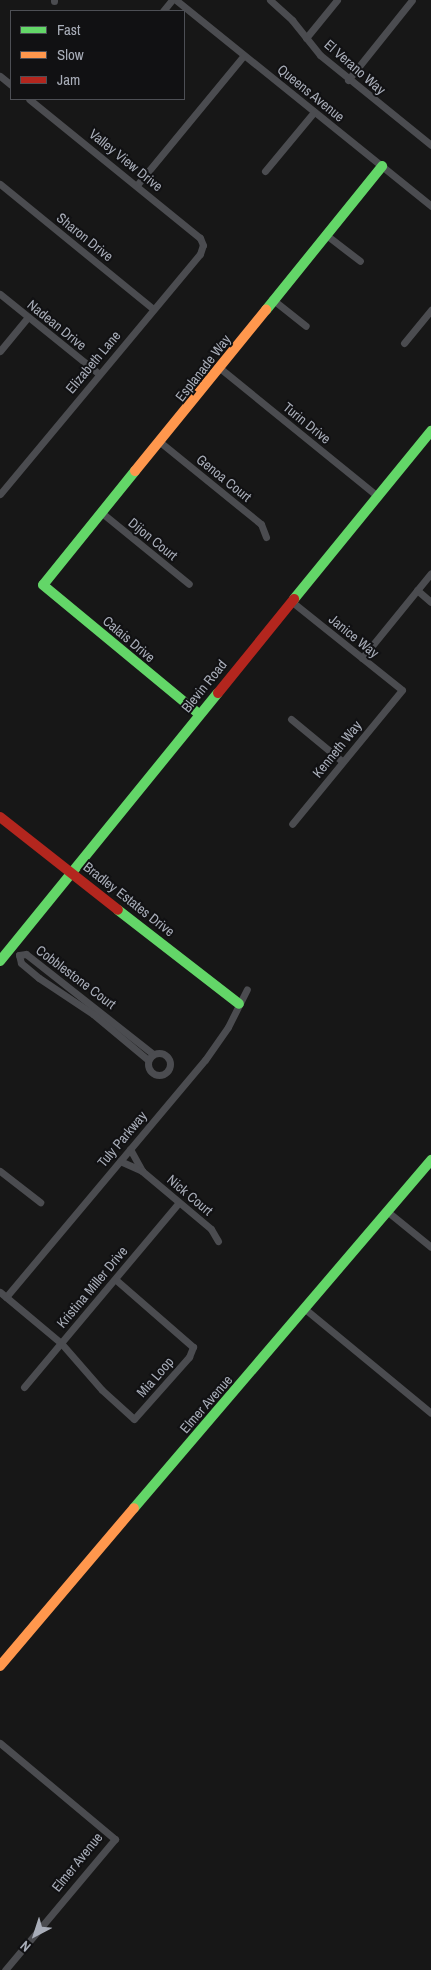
<!DOCTYPE html>
<html>
<head>
<meta charset="utf-8">
<style>
	body { margin:0 }
	#map { position:relative; width:431px; height:1970px; overflow:hidden; background:#171717; font-family:"Archivo Narrow",sans-serif }
	div>[style] { position:absolute }
	[style*='--x'] { left:calc(var(--x)*1px); top:calc(var(--y)*1px); width:calc(var(--w)*1px); rotate:calc(var(--a)*1deg) }
	.street>* { height:7px; margin:-3.5px; padding:0 3.5px; transform-origin:3.5px; border-radius:3.5px; background:#4b4c50 }
	.street>.ring { margin:-3.5px; padding:0; box-sizing:content-box; background:none; border:7px solid #4b4c50; border-radius:50% }
	.fast>* { height:10px; margin:-5px; padding:0 5px; transform-origin:5px; border-radius:5px; background:#63d668 }
	.slow>* { height:10px; margin:-5px; padding:0 5px; transform-origin:5px; border-radius:5px; background:#ff974d }
	.jam>* { height:10px; margin:-5px; padding:0 5px; transform-origin:5px; border-radius:5px; background:#b3261e }
	span { translate:-50% -50%; white-space:nowrap; text-align:center; line-height:1.15; -webkit-text-stroke:4px #111113; paint-order:stroke }
	.street-label { font-size:14px; color:#a8adb8 }
	.legend { position:absolute; left:10px; top:10px; width:175px; height:90px; box-sizing:border-box; background:#111113; border:1px solid #4d4f55; margin:0; padding:6px 9px; list-style:none; font-size:15px; color:#a8adb8 }
	.legend li { display:flex; align-items:center; gap:10px; height:25px }
	.legend b { width:25px; border:1px solid #4d4f55 }
	.north { position:absolute; left:10px; top:1910px; width:50px; height:50px; -webkit-text-stroke:4px #111113; paint-order:stroke; rotate:220deg; font-size:14px; font-weight:700; line-height:20px; text-align:center; color:#a8adb8 }
	.north::after { content:''; display:block; margin:auto; width:18px; height:22px; background:#a8adb8; clip-path:polygon(50% 0,100% 100%,50% 72%,0 100%) }
</style>
</head>
<body>
<div id="map">
	<div class="street">
		<i style="--x:176;--y:0;--w:328;--a:38.9"></i>
		<i style="--x:270;--y:0;--w:30;--a:42"></i>
		<i style="--x:292;--y:20;--w:45;--a:51.3"></i>
		<i style="--x:320;--y:55;--w:143;--a:39"></i>
		<i style="--x:54;--y:1;--w:1;--a:-90"></i>
		<i style="--x:163;--y:11;--w:14;--a:-51"></i>
		<i style="--x:306;--y:38;--w:49;--a:-50.8"></i>
		<i style="--x:0;--y:76;--w:14;--a:39"></i>
		<i style="--x:348;--y:80;--w:102;--a:-51.3"></i>
		<i style="--x:265;--y:171;--w:77;--a:-50.3"></i>
		<i style="--x:0;--y:184;--w:198;--a:39.2"></i>
		<i style="--x:137;--y:185;--w:168;--a:-50.5"></i>
		<i style="--x:325;--y:234;--w:44;--a:37.6"></i>
		<i style="--x:0;--y:294;--w:127;--a:38.9"></i>
		<i style="--x:272;--y:299;--w:43;--a:38.5"></i>
		<i style="--x:404;--y:343;--w:43;--a:-50.7"></i>
		<i style="--x:0;--y:351;--w:44;--a:-50.5"></i>
		<i style="--x:221;--y:369;--w:201;--a:39.1"></i>
		<i style="--x:160;--y:442;--w:130;--a:39.1"></i>
		<i style="--x:261;--y:524;--w:14;--a:69"></i>
		<i style="--x:0;--y:494;--w:312;--a:-50.2"></i>
		<i style="--x:200;--y:254;--w:9;--a:-72"></i>
		<i style="--x:203;--y:245;--w:8;--a:-113"></i>
		<i style="--x:200;--y:238;--w:220;--a:-140.9"></i>
		<i style="--x:102;--y:513;--w:112;--a:39.2"></i>
		<i style="--x:417;--y:590;--w:18;--a:41"></i>
		<i style="--x:291;--y:601;--w:142;--a:38.7"></i>
		<i style="--x:402;--y:690;--w:173;--a:129.4"></i>
		<i style="--x:362;--y:658;--w:109;--a:-50.9"></i>
		<i style="--x:291;--y:719;--w:67;--a:39.6"></i>
		<i style="--x:19;--y:955;--w:7;--a:-8"></i>
		<i style="--x:26;--y:954;--w:162;--a:38.2"></i>
		<i style="--x:19;--y:955;--w:8;--a:76"></i>
		<i style="--x:21;--y:963;--w:23;--a:40"></i>
		<i style="--x:39;--y:978;--w:65;--a:33.7"></i>
		<i style="--x:93;--y:1014;--w:72;--a:39.9"></i>
		<i class="ring" style="left:148px;top:1053px;width:15px;height:15px"></i>
		<i style="--x:130;--y:1149;--w:25;--a:61"></i>
		<i style="--x:120;--y:1161;--w:24;--a:24"></i>
		<i style="--x:142;--y:1171;--w:90;--a:40"></i>
		<i style="--x:211;--y:1229;--w:14;--a:60"></i>
		<i style="--x:0;--y:1171;--w:51;--a:37.8"></i>
		<i style="--x:388;--y:1212;--w:55;--a:39.1"></i>
		<i style="--x:0;--y:1292;--w:80;--a:39.9"></i>
		<i style="--x:61;--y:1343;--w:62;--a:48.9"></i>
		<i style="--x:102;--y:1390;--w:43;--a:42.2"></i>
		<i style="--x:134;--y:1419;--w:83;--a:-48.4"></i>
		<i style="--x:189;--y:1357;--w:11;--a:-68"></i>
		<i style="--x:193;--y:1347;--w:103;--a:-138.9"></i>
		<i style="--x:6;--y:1297;--w:309;--a:-50"></i>
		<i style="--x:205;--y:1060;--w:40;--a:-55.1"></i>
		<i style="--x:228;--y:1027;--w:42;--a:-63.4"></i>
		<i style="--x:305;--y:1309;--w:163;--a:39.5"></i>
		<i style="--x:24;--y:1387;--w:241;--a:-50"></i>
		<i style="--x:0;--y:1743;--w:150;--a:39.9"></i>
		<i style="--x:115;--y:1839;--w:171;--a:130"></i>
	</div>
	<div class="fast">
		<i style="--x:266;--y:310;--w:185;--a:-51.1"></i>
		<i style="--x:135;--y:471;--w:146;--a:128.9"></i>
		<i style="--x:43;--y:585;--w:202;--a:39.6"></i>
		<i style="--x:294;--y:599;--w:217;--a:-50.8"></i>
		<i style="--x:118;--y:910;--w:153;--a:37.8"></i>
		<i style="--x:0;--y:961;--w:345;--a:-50.9"></i>
		<i style="--x:134;--y:1508;--w:458;--a:-49.5"></i>
	</div>
	<div class="slow">
		<i style="--x:135;--y:471;--w:208;--a:-50.9"></i>
		<i style="--x:0;--y:1666;--w:207;--a:-49.7"></i>
	</div>
	<div class="jam">
		<i style="--x:218;--y:693;--w:121;--a:-51"></i>
		<i style="--x:0;--y:817;--w:150;--a:38.2"></i>
	</div>
	<div class="street-label">
		<span style="left:355px;top:67px;rotate:41deg">El Verano Way</span>
		<span style="left:311px;top:93px;rotate:39deg">Queens Avenue</span>
		<span style="left:126px;top:160px;rotate:39deg">Valley View Drive</span>
		<span style="left:85px;top:237px;rotate:39deg">Sharon Drive</span>
		<span style="left:57px;top:325px;rotate:39deg">Nadean Drive</span>
		<span style="left:93px;top:362px;rotate:-50deg">Elizabeth Lane</span>
		<span style="left:203px;top:368px;rotate:-52deg">Esplanade Way</span>
		<span style="left:307px;top:423px;rotate:39deg">Turin Drive</span>
		<span style="left:224px;top:478px;rotate:39deg">Genoa Court</span>
		<span style="left:153px;top:539px;rotate:39deg">Dijon Court</span>
		<span style="left:354px;top:636px;rotate:39deg">Janice Way</span>
		<span style="left:129px;top:639px;rotate:40deg">Calais Drive</span>
		<span style="left:204px;top:686px;rotate:-51deg">Blevin Road</span>
		<span style="left:337px;top:749px;rotate:-51deg">Kenneth Way</span>
		<span style="left:129px;top:899px;rotate:38deg">Bradley Estates Drive</span>
		<span style="left:76px;top:977px;rotate:37deg">Cobblestone Court</span>
		<span style="left:122px;top:1139px;rotate:-50deg">Tuly Parkway</span>
		<span style="left:190px;top:1195px;rotate:40deg">Nick Court</span>
		<span style="left:92px;top:1287px;rotate:-50deg">Kristina Miller Drive</span>
		<span style="left:155px;top:1377px;rotate:-49deg">Mia Loop</span>
		<span style="left:206px;top:1404px;rotate:-49deg">Elmer Avenue</span>
		<span style="left:77px;top:1862px;rotate:-51deg">Elmer Avenue</span>
	</div>
	<ul class="legend">
	<li><b style="height:6px;background:#63d668"></b>Fast</li>
	<li><b style="height:6px;background:#ff974d"></b>Slow</li>
	<li><b style="height:6px;background:#b3261e"></b>Jam</li>
	</ul>
	<div class="north">N</div>
</div>
</body>
</html>
